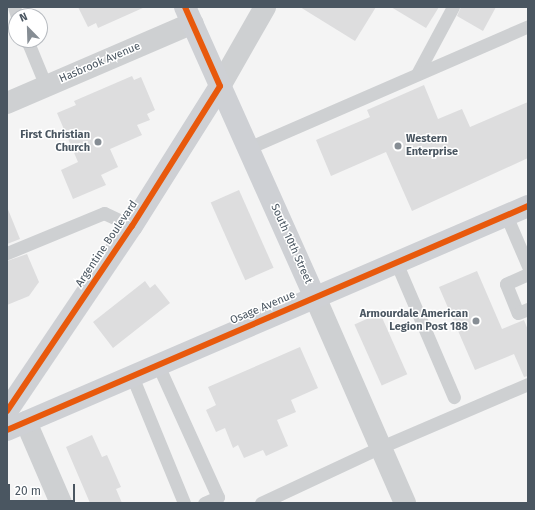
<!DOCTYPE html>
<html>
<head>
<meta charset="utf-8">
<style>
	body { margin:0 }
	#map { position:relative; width:535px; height:510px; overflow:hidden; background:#f4f4f4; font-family:"Fira Sans",sans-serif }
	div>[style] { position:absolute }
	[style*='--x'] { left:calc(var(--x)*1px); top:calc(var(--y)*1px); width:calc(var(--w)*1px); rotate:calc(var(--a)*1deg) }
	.building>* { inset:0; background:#ddddde; transform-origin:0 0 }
	.lane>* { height:13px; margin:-6.5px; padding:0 6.5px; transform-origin:6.5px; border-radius:6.5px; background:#ced0d2 }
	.street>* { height:22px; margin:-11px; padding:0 11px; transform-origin:11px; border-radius:11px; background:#ced0d2 }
	.secondary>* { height:22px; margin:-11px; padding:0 11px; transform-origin:11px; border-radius:11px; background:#ced0d4 }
	.cycleway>* { height:6px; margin:-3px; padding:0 3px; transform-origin:3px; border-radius:3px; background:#e8590c }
	.dots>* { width:11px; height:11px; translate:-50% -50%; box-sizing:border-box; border:2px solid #fff; border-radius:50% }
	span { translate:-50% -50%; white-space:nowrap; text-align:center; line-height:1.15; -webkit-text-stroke:3px #fff; paint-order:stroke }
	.street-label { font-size:11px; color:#4a5661 }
	.poi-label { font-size:11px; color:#4a5661; font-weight:700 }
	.right { translate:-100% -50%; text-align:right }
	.left { translate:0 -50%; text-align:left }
	.frame { position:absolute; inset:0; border:8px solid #4a5661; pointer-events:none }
	.north { position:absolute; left:8px; top:8px; width:40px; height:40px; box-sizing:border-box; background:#fff; border:1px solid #b7bbc0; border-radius:50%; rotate:337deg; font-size:11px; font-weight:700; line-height:16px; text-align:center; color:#4a5661 }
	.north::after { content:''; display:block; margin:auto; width:14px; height:18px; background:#868d94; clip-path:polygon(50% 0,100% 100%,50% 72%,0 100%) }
	.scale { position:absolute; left:8px; top:484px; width:67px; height:18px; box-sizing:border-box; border:2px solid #4a5661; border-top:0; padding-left:5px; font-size:12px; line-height:14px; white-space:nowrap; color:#4a5661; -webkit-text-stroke:3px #fff; paint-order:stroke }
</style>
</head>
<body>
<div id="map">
	<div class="building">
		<i style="clip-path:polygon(78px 7px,145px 7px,98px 28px,96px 23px,88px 27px)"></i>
		<i style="clip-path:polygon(300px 7px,376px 7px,355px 41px)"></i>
		<i style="clip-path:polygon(391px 7px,439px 7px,426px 28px)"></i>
		<i style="clip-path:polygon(461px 7px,496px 7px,483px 31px,457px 16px)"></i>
		<i style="clip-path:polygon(132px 76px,134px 80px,141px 77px,155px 110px,147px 114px,150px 120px,137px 125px,142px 135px,110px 149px,118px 167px,101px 175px,106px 185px,73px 199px,61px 170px,78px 162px,57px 113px,76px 105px,74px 101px)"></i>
		<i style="clip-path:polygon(424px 85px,438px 119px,462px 109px,470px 127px,528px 102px,528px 158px,412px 211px,386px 152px,331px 176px,316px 140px,370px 117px,367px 110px)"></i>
		<i style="left:239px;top:190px;width:85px;height:31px;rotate:66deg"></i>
		<i style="clip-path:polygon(7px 207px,20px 239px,7px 244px)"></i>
		<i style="clip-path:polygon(27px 254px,39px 282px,29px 296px,7px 305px,7px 261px)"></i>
		<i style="clip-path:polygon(477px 271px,502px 329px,524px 320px,528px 330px,528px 376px,524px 377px,514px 354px,475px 370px,439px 287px)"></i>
		<i style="clip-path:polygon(145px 281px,150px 288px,155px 284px,170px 303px,113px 348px,93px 322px)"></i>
		<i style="left:380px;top:313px;width:67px;height:28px;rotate:66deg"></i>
		<i style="clip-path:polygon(300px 347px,318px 388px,291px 400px,296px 412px,277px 420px,288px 446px,266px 456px,263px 450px,244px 458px,238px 445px,233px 448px,225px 428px,216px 432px,206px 410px,216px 405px,208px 387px)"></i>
		<i style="clip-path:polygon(92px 435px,102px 457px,107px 455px,121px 487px,116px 489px,122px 503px,90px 503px,66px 447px)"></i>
	</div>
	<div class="lane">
		<i style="--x:14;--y:7;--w:9;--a:72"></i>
		<i style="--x:27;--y:40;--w:50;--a:67.6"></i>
		<i style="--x:417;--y:74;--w:76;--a:-61.8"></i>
		<i style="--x:248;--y:148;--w:305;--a:-23.5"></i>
		<i style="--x:506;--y:215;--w:56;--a:66.7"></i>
		<i style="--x:7;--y:253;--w:105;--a:-22.4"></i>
		<i style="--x:104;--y:213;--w:31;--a:25"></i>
		<i style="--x:396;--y:262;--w:147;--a:66.8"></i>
		<i style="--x:528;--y:274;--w:24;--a:156"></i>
		<i style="--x:506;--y:284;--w:31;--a:68"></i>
		<i style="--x:518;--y:313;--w:11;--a:-22"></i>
		<i style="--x:158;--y:365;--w:145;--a:65.6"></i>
		<i style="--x:218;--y:497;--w:15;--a:157"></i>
		<i style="--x:132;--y:376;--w:137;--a:67.7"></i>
		<i style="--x:261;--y:503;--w:132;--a:-25"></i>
		<i style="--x:381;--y:447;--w:160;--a:-23.2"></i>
	</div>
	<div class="street">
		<i style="--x:220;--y:86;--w:91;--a:-60.3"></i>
		<i style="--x:7;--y:103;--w:202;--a:-23.3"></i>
		<i style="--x:315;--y:297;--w:225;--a:66.4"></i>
		<i style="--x:26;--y:422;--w:88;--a:66.6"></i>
	</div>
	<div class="secondary">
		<i style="--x:185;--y:7;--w:318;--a:65.9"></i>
		<i style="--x:7;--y:411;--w:223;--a:-56"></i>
		<i style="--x:132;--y:226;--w:165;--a:-57.8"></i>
		<i style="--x:7;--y:430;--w:567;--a:-23.26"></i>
	</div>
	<div class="cycleway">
		<i style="--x:7;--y:411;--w:223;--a:-56"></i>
		<i style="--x:132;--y:226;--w:165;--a:-57.8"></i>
		<i style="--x:220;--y:86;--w:86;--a:-113.9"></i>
		<i style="--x:7;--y:430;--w:567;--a:-23.26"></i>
	</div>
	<div class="dots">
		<i style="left:98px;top:142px;background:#868d94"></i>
		<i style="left:398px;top:146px;background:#868d94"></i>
		<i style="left:476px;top:321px;background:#868d94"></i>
	</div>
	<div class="street-label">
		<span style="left:100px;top:63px;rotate:-23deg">Hasbrook Avenue</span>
		<span style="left:107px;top:244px;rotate:-56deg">Argentine Boulevard</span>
		<span style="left:291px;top:244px;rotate:66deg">South 10th Street</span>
		<span style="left:263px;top:308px;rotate:-23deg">Osage Avenue</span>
	</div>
	<div class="poi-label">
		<span class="right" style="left:90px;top:142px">First Christian<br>Church</span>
		<span class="left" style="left:406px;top:146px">Western<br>Enterprise</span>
		<span class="right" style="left:468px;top:321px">Armourdale American<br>Legion Post 188</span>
	</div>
	<div class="frame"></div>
	<div class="north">N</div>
	<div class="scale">20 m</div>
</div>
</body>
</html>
